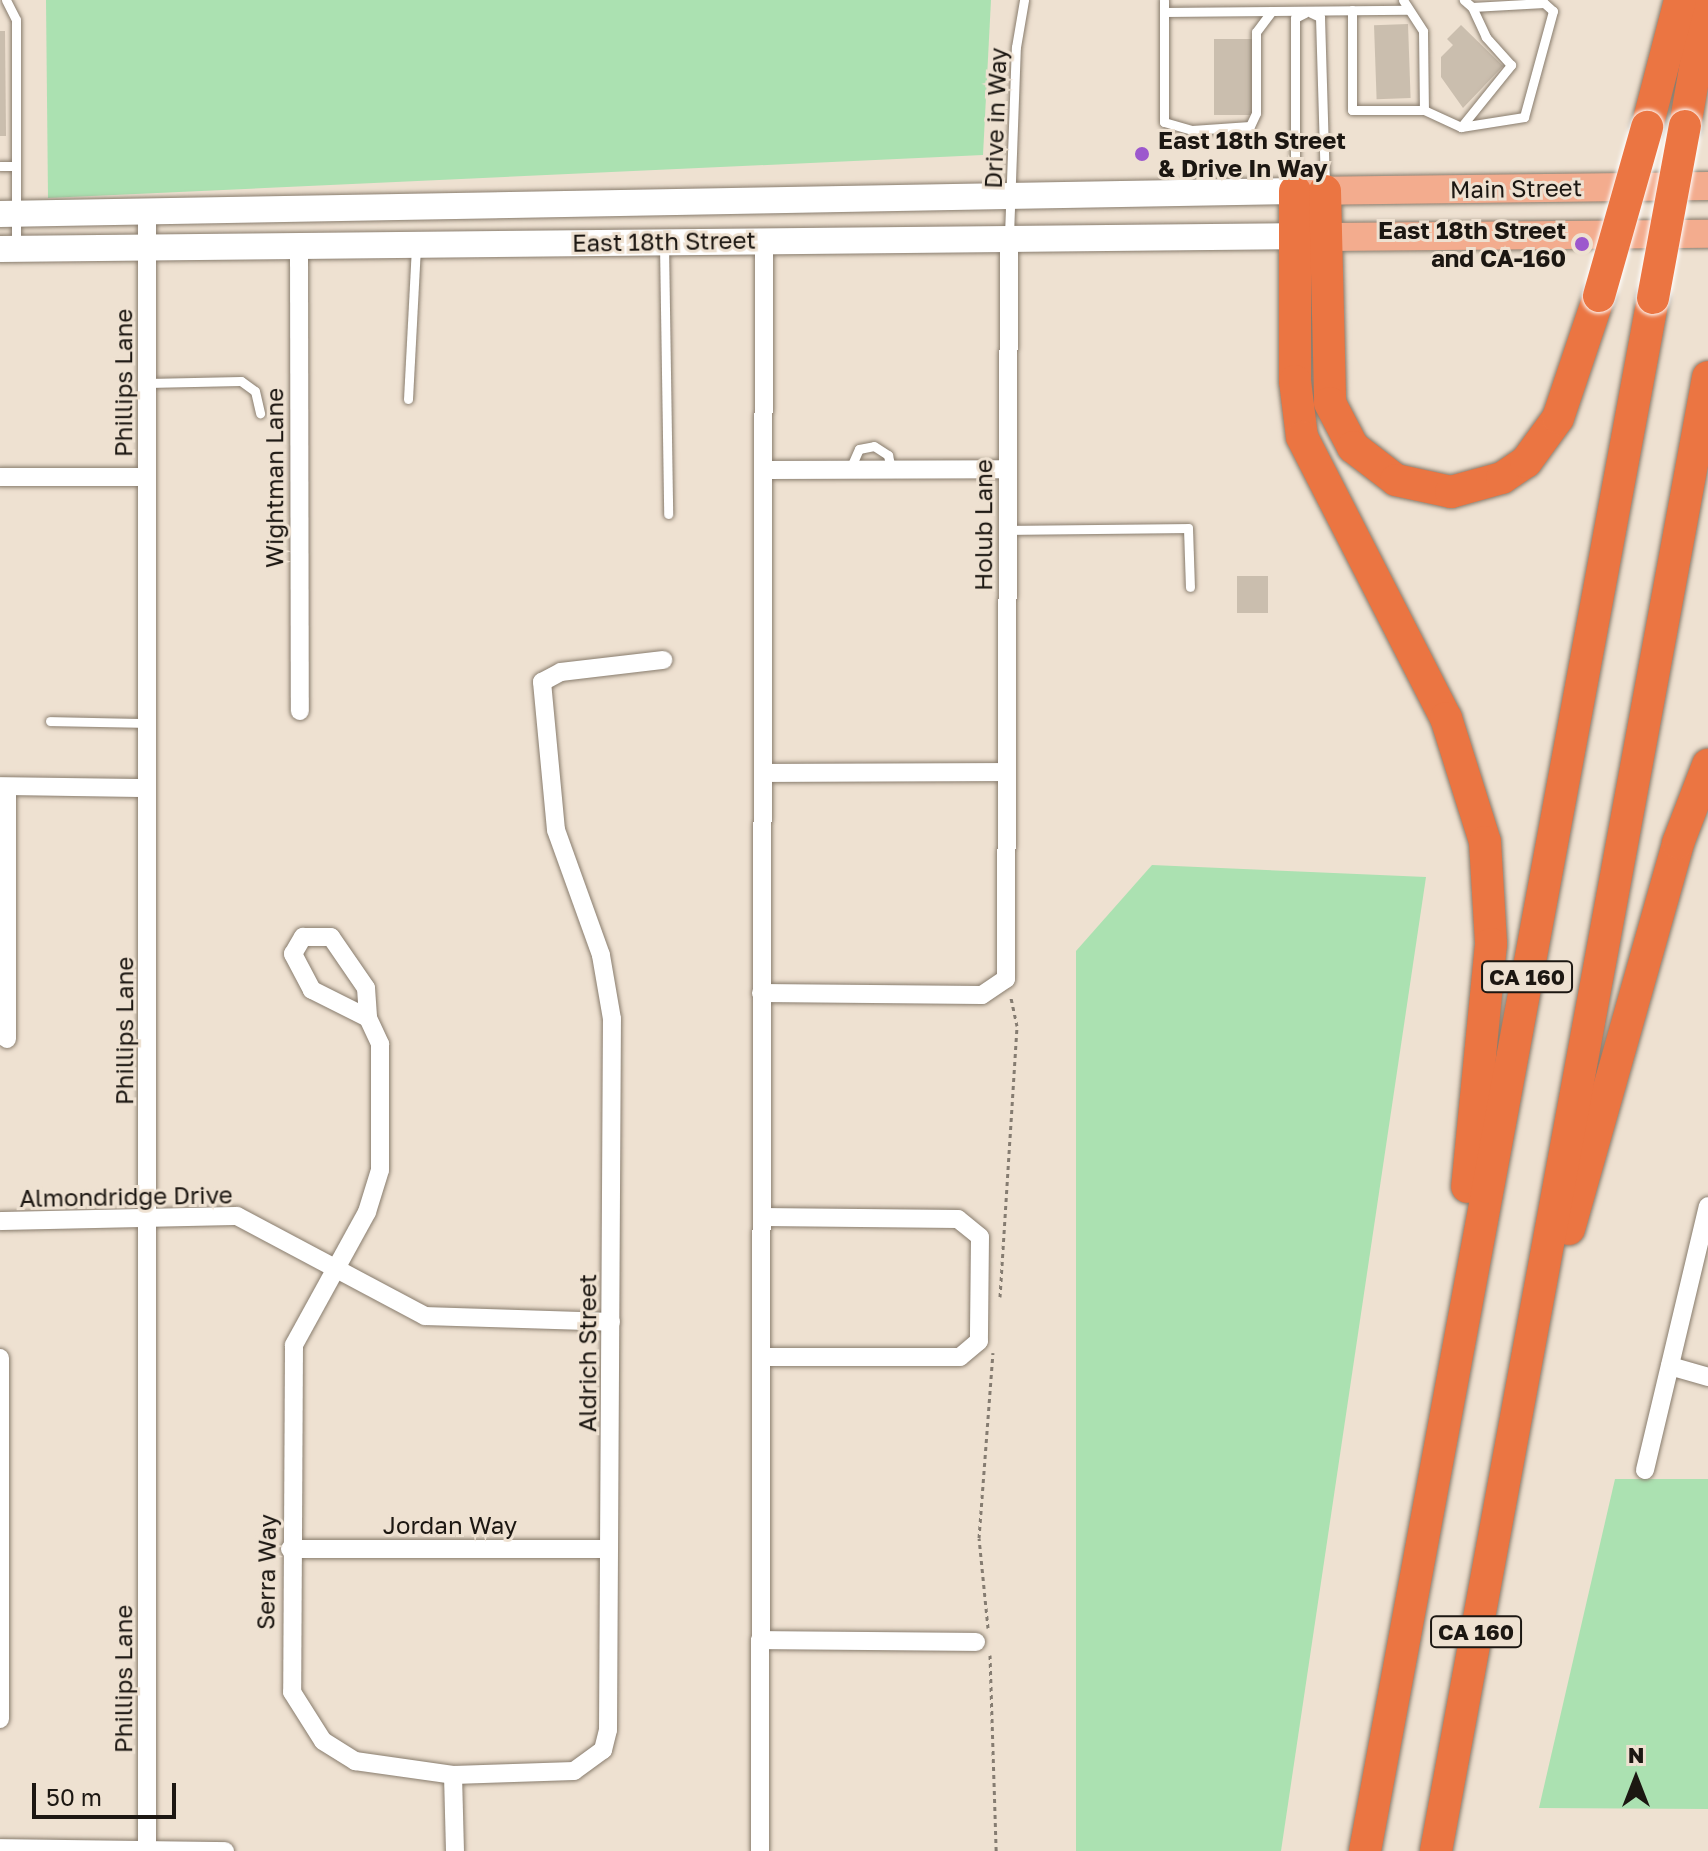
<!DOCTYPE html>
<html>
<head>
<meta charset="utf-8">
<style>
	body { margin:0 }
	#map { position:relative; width:1708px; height:1851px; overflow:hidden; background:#eee1d1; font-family:"Golos Text",sans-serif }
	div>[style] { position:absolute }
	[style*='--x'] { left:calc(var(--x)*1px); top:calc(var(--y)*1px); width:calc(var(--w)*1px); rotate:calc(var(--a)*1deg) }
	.green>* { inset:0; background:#abe1b1 }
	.building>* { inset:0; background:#cabeae; transform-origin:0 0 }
	.path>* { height:3px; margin-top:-1.5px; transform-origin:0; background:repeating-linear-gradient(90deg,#857c71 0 4px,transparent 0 8px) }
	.roads { filter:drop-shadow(0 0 2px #887c6d) drop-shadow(0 0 2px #887c6d) }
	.service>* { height:9px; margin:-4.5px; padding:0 4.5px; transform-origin:4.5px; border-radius:4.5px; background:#fff }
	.minor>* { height:18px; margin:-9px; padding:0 9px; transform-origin:9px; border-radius:9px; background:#fff }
	.secondary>* { height:26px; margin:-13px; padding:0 13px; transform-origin:13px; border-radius:13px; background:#fff }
	.primary>* { height:28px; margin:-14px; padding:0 14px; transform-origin:14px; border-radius:14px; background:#f3ac8e }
	.motorway>* { height:32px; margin:-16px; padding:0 16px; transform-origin:16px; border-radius:16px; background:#eb7542 }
	.bridges { filter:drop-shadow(0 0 2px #fff) drop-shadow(0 0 2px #fff) }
	.motorway-bridge>* { height:32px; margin:-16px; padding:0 16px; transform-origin:16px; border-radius:16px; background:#eb7542 }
	.dots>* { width:22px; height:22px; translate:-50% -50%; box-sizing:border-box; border:4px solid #eee1d1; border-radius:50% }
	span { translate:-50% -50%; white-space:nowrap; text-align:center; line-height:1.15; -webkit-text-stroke:6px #eee1d1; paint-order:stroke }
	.shield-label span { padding:2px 6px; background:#eee1d1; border:2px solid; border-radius:6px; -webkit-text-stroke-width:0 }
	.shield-label { font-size:22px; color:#1c1712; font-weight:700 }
	.street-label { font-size:24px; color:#1c1712 }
	.poi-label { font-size:24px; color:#1c1712; font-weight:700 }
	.left { translate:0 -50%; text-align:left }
	.right { translate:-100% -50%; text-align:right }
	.north { position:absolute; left:1596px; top:1739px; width:80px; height:80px; -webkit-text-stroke:6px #eee1d1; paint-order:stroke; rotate:0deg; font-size:22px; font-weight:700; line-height:32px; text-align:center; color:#1c1712 }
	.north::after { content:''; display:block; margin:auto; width:28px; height:36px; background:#1c1712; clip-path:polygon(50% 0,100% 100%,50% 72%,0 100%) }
	.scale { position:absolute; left:32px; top:1783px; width:144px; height:36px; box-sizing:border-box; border:4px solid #1c1712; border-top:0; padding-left:10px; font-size:24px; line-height:28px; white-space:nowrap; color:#1c1712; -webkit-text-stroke:6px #eee1d1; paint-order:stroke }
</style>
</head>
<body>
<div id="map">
	<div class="green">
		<i style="clip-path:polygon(46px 0,991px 0,983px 155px,48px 198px)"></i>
		<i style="clip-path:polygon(1152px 865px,1426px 877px,1281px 1851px,1076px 1851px,1076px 951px)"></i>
		<i style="clip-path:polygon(1615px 1479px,1708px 1479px,1708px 1809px,1539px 1808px)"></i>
	</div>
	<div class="building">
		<i style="left:1408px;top:24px;width:74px;height:34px;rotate:88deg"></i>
		<i style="clip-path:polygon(1461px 25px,1503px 66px,1463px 108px,1441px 77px,1441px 57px,1453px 45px,1447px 39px)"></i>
		<i style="clip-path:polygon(0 31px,5px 31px,6px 136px,0 136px)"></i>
		<i style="left:1214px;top:39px;width:38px;height:76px"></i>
		<i style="left:1237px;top:576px;width:31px;height:37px"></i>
	</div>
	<div class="path">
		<i style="--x:1000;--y:1297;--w:272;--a:-86.4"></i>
		<i style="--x:1017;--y:1026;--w:29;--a:-102"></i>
		<i style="--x:988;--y:1628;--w:90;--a:-95.7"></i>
		<i style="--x:979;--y:1538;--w:186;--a:-85.7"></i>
		<i style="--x:990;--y:1655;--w:196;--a:88.2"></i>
	</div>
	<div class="roads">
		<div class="service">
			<i style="--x:6;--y:0;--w:22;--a:63"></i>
			<i style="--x:16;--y:20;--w:226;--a:90"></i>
			<i style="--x:1164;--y:0;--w:122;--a:90"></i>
			<i style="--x:1164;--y:122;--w:29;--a:16"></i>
			<i style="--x:1192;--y:130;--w:58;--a:-3.9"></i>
			<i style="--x:1250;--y:126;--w:14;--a:-65"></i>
			<i style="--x:1256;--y:113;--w:81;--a:-90"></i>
			<i style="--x:1256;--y:32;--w:25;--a:-53"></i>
			<i style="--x:1403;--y:0;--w:37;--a:57"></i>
			<i style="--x:1423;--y:31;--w:79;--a:89.3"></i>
			<i style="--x:1352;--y:10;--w:100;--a:90"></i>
			<i style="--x:1352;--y:110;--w:72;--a:0"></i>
			<i style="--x:1424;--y:110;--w:41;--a:24.7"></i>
			<i style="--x:1461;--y:127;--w:64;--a:-9"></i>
			<i style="--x:1524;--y:117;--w:110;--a:-74.7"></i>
			<i style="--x:1553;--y:11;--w:12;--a:-138"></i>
			<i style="--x:1544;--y:3;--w:72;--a:176.8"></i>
			<i style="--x:1472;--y:7;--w:11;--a:-139"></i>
			<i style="--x:1164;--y:12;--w:244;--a:-0.5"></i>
			<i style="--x:1311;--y:13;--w:10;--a:24"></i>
			<i style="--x:1320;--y:17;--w:168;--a:88.3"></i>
			<i style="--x:1461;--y:127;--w:80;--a:-51.1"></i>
			<i style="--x:1511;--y:65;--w:38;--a:-132"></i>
			<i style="--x:1486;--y:37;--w:33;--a:-115"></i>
			<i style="--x:0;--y:166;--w:16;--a:0"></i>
			<i style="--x:1295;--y:188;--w:170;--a:-90"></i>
			<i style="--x:1295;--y:18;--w:11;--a:-27"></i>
			<i style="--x:1009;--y:235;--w:188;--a:-87.9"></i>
			<i style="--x:1016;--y:47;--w:48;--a:-80.3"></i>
			<i style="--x:664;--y:245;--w:269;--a:89.1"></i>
			<i style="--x:147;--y:383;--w:94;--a:-1.2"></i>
			<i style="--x:241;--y:381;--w:17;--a:36"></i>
			<i style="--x:255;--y:391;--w:23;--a:77"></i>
			<i style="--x:408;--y:399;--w:151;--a:-87"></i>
			<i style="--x:850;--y:469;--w:22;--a:-66"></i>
			<i style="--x:859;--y:449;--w:15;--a:-11"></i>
			<i style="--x:874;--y:446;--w:17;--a:33"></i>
			<i style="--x:888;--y:455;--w:14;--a:78"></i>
			<i style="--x:1006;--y:530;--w:182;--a:-0.6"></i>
			<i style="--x:1188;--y:528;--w:59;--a:88.1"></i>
			<i style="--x:50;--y:721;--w:97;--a:1.2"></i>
		</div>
		<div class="minor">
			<i style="--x:147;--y:212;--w:1639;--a:90"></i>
			<i style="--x:299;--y:246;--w:465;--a:89.9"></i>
			<i style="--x:765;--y:470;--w:243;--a:-0.2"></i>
			<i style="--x:0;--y:477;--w:147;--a:0"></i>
			<i style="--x:763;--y:773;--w:244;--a:-0.2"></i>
			<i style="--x:0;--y:786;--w:147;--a:0.8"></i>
			<i style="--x:7;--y:787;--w:252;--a:90"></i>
			<i style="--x:761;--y:993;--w:221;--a:0.5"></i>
			<i style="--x:982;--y:995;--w:29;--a:-34"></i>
			<i style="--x:1006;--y:979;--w:741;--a:-89.77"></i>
			<i style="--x:368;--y:1018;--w:63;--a:-153.4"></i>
			<i style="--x:312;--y:990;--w:41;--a:-117.8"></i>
			<i style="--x:293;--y:954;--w:20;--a:-60"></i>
			<i style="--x:303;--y:937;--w:28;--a:0"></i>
			<i style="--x:331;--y:937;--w:62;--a:55.5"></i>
			<i style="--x:366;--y:988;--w:30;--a:86"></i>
			<i style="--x:368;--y:1018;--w:29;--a:65"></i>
			<i style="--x:380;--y:1044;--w:126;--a:90"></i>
			<i style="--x:380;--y:1170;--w:44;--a:107.2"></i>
			<i style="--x:367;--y:1212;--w:152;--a:118.8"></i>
			<i style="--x:294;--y:1345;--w:347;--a:90.3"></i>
			<i style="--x:292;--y:1692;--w:58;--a:57.7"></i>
			<i style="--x:323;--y:1741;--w:38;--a:32"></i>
			<i style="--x:355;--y:1761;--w:99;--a:8.1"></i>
			<i style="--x:453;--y:1775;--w:121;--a:-1.9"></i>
			<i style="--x:574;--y:1771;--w:36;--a:-36"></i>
			<i style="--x:603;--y:1750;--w:21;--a:-76"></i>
			<i style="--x:608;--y:1730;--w:711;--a:-89.68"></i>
			<i style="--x:612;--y:1019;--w:65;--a:-99.8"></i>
			<i style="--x:601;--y:955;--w:133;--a:-109.8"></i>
			<i style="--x:556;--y:830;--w:149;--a:-95.4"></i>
			<i style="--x:542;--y:682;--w:21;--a:-28"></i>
			<i style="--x:561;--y:672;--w:103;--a:-6.7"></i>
			<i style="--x:762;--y:1217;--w:196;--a:0.6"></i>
			<i style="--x:958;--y:1219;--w:28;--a:39"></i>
			<i style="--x:980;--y:1237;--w:104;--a:90.6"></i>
			<i style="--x:979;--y:1341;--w:25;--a:140"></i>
			<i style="--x:960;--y:1357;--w:198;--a:180"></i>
			<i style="--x:0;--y:1221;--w:237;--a:-1.2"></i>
			<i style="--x:237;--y:1216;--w:213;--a:28"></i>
			<i style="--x:425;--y:1316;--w:186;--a:1.8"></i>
			<i style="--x:0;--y:1358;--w:361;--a:90"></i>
			<i style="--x:1670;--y:1366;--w:40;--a:16"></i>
			<i style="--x:1645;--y:1470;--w:271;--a:-76.6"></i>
			<i style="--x:290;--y:1549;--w:319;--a:0"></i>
			<i style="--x:760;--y:1640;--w:216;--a:0.5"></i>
			<i style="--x:453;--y:1775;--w:76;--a:88.5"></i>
			<i style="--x:0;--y:1848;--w:225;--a:0.8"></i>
			<i style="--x:760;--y:1851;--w:1611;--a:-89.86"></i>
		</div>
		<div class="secondary">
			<i style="--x:0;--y:214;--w:1295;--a:-1.02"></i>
			<i style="--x:0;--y:249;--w:1312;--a:-0.57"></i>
		</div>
		<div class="primary">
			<i style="--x:1303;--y:191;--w:405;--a:-0.7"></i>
			<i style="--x:1327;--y:237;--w:381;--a:-0.5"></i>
		</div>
		<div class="motorway">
			<i style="--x:1685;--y:126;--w:128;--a:-80.1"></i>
			<i style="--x:1647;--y:127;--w:131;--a:-75.4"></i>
			<i style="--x:1295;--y:191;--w:190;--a:90"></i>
			<i style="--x:1295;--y:381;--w:56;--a:82.9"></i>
			<i style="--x:1302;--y:437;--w:316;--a:62.9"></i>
			<i style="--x:1446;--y:718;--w:130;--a:72.5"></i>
			<i style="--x:1485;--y:842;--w:102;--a:86.6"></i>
			<i style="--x:1491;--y:944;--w:244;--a:95.6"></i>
			<i style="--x:1325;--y:191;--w:212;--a:88.6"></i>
			<i style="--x:1330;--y:403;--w:50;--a:62.4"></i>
			<i style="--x:1353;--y:447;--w:54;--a:37.5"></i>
			<i style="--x:1396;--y:480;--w:56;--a:12.3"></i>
			<i style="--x:1451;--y:492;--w:53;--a:-15.4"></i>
			<i style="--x:1502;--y:478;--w:29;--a:-34"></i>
			<i style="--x:1526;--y:462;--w:54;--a:-54"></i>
			<i style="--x:1558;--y:418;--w:129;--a:-71.4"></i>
			<i style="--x:1569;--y:1229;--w:401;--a:-74.2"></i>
			<i style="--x:1678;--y:843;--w:84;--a:-69"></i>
			<i style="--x:1365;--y:1851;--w:1579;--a:-79.49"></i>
			<i style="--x:1436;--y:1851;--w:1499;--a:-79.54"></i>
		</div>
	</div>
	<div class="bridges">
		<div class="motorway-bridge">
			<i style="--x:1599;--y:296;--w:176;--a:-74.1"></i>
			<i style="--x:1653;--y:298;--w:175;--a:-79.5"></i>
		</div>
	</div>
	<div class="dots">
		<i style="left:1142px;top:154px;background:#9c58cd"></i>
		<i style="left:1582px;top:244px;background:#9c58cd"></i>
	</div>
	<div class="shield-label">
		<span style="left:1527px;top:977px">CA 160</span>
		<span style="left:1476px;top:1632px">CA 160</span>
	</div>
	<div class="street-label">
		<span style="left:995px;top:118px;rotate:-88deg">Drive in Way</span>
		<span style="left:1516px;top:188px;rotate:-1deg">Main Street</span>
		<span style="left:664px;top:241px;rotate:-1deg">East 18th Street</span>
		<span style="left:123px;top:383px;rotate:-90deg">Phillips Lane</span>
		<span style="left:274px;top:478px;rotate:-90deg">Wightman Lane</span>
		<span style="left:983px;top:525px;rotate:-90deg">Holub Lane</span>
		<span style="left:124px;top:1031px;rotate:-90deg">Phillips Lane</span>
		<span style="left:126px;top:1196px;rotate:-1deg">Almondridge Drive</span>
		<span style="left:587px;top:1353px;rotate:-90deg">Aldrich Street</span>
		<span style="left:450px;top:1525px">Jordan Way</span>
		<span style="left:266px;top:1572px;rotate:-89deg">Serra Way</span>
		<span style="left:123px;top:1679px;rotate:-90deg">Phillips Lane</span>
	</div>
	<div class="poi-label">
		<span class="left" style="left:1158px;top:154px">East 18th Street<br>&amp; Drive In Way</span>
		<span class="right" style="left:1566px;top:244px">East 18th Street<br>and CA-160</span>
	</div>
	<div class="north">N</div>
	<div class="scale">50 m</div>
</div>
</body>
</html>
